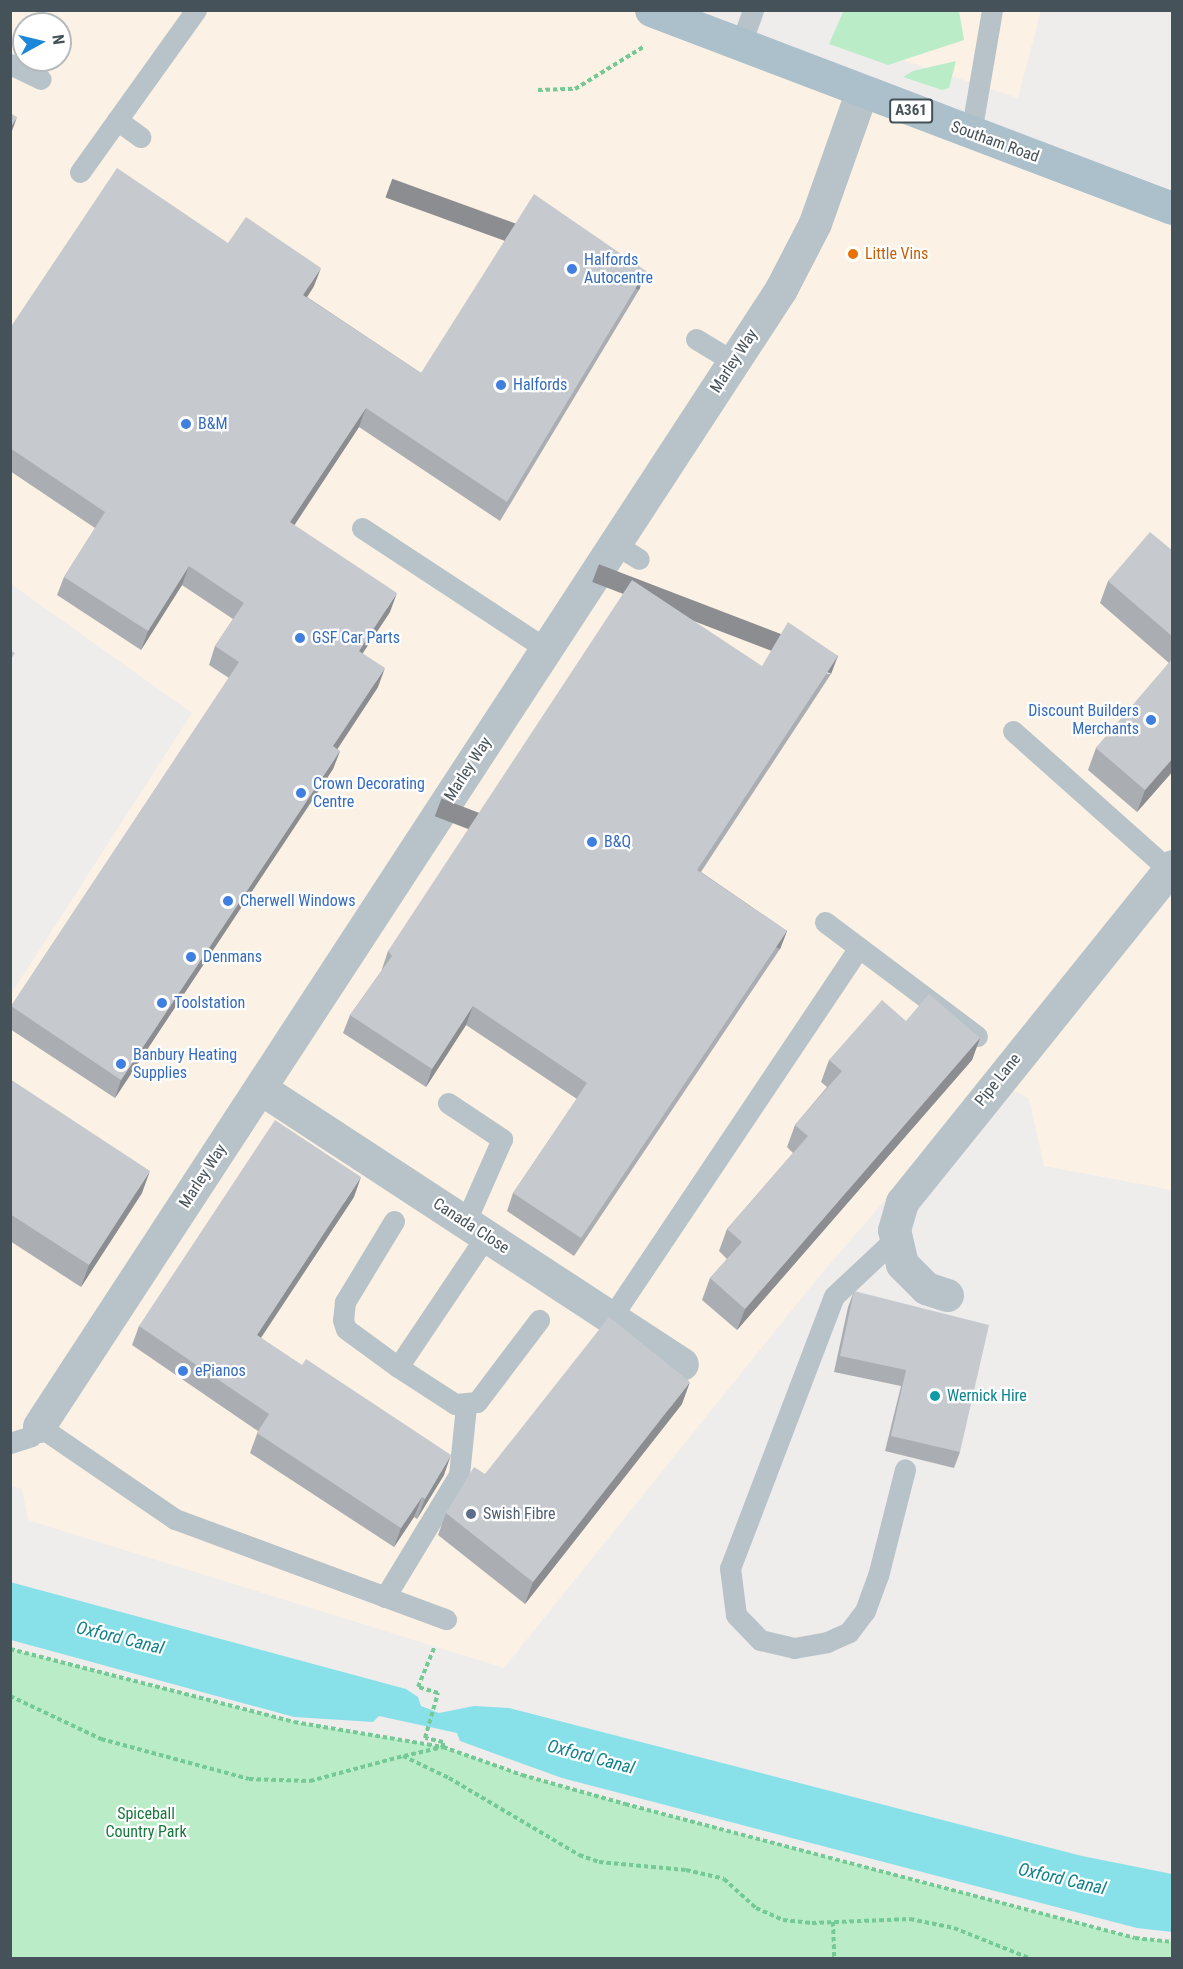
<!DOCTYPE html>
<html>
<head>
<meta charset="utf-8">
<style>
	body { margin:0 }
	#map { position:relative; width:1183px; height:1969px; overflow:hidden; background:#efecec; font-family:"Roboto Condensed",sans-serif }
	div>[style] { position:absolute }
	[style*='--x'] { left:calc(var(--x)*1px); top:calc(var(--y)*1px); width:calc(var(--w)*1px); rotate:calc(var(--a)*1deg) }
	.commercial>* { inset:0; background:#fbf1e4 }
	.green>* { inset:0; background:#baedc7 }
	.water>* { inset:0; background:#88e1e9 }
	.path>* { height:4px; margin-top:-2px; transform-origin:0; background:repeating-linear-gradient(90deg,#73ca94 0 4.5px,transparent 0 7.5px) }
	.lane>* { height:21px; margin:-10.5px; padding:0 10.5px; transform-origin:10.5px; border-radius:10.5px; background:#b8c3c9 }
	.street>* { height:33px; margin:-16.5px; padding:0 16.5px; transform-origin:16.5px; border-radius:16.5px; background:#b8c3c9 }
	.primary>* { height:33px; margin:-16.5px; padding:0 16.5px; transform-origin:16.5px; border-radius:16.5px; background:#acc0cb }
	.wall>* { inset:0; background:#aaaeb2 }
	.shaded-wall>* { inset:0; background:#8b8d91; transform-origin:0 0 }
	.building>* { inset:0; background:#c6cacf }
	.dots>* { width:16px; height:16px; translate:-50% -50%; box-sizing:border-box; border:3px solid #fff; border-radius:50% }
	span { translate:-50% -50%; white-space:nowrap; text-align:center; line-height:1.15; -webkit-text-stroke:4.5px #fff; paint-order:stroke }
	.shield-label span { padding:2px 4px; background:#fff; border:2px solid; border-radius:4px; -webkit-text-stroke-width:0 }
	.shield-label { font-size:15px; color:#455259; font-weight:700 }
	.street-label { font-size:16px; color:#455259 }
	.food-label { font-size:16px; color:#c56008 }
	.left { translate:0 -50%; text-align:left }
	.shop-label { font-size:16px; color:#366cbe }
	.right { translate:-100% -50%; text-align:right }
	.culture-label { font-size:16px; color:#0d838f }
	.service-label { font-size:16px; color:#4e5e75 }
	.park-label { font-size:16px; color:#18783c }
	.water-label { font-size:18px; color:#0f828c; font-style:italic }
	.frame { position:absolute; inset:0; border:12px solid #455259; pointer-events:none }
	.north { position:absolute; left:12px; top:12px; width:60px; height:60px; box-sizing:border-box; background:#fff; border:2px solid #b5babd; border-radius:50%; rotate:82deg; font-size:16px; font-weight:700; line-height:24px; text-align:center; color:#455259 }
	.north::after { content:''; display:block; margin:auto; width:21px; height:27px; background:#1c86d9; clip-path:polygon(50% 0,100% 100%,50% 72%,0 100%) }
</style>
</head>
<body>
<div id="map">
	<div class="commercial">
		<i style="clip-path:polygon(evenodd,11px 11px,649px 11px,1172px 207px,1172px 1190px,1044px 1166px,1029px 1099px,991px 1077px,817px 1279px,504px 1668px,28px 1520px,22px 1489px,10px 1486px,11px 994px,192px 713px,11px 584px,11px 11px,24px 24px,60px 24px,60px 60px,24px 60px,24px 24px)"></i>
		<i style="clip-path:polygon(848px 11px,1041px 11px,1018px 98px,839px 39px)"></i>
	</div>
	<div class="green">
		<i style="clip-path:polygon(844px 10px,959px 11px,964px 40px,888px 65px,829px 44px)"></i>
		<i style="clip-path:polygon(956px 61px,949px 88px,942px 90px,903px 77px,913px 71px)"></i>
		<i style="clip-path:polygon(10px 1649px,294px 1722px,443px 1747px,522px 1775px,625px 1804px,1135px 1938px,1172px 1942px,1172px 1958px,11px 1958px)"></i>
	</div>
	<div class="water">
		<i style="clip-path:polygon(10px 1582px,406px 1689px,418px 1697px,421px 1706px,439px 1713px,474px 1706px,509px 1708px,1082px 1856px,1172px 1874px,1172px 1932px,1137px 1928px,562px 1778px,460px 1741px,457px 1733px,379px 1716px,373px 1722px,294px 1717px,11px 1640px)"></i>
	</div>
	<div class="path">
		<i style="--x:538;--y:90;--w:37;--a:-2"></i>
		<i style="--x:575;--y:89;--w:82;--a:-31.6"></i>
		<i style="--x:10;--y:1649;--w:293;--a:14.4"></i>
		<i style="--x:294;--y:1722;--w:151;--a:9.5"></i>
		<i style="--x:443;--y:1747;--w:84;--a:19.5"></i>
		<i style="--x:522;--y:1775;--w:107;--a:15.7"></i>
		<i style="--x:625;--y:1804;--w:527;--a:14.72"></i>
		<i style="--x:1135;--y:1938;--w:37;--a:6"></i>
		<i style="--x:10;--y:1696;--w:101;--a:25.3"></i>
		<i style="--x:101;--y:1739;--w:153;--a:15.1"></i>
		<i style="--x:249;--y:1779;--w:61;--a:1.9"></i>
		<i style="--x:310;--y:1781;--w:96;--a:-15"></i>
		<i style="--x:403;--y:1756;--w:51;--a:25.6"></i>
		<i style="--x:449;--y:1778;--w:151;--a:30.6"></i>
		<i style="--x:579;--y:1855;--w:21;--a:19"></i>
		<i style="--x:599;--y:1862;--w:87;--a:5.3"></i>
		<i style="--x:686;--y:1870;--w:39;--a:13"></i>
		<i style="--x:724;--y:1879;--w:43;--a:42.2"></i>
		<i style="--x:756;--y:1908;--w:30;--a:24"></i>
		<i style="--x:783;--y:1920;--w:29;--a:6"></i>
		<i style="--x:812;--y:1923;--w:98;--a:-2.3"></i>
		<i style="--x:910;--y:1919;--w:45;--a:11.6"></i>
		<i style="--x:954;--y:1928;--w:81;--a:21.8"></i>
		<i style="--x:404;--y:1756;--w:40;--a:-13"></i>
		<i style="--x:443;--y:1747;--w:5;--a:-90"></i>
		<i style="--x:443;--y:1742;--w:18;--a:-167"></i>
		<i style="--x:425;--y:1738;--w:47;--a:-73.9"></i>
		<i style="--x:438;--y:1693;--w:21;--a:-163"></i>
		<i style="--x:418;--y:1687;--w:44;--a:-67.5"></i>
		<i style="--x:833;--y:1922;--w:36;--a:88"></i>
	</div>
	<div class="lane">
		<i style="--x:740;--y:46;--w:38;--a:-70"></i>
		<i style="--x:10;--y:64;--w:34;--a:26"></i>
		<i style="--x:117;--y:120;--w:29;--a:36"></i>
		<i style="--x:971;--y:133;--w:125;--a:-80.3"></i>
		<i style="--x:80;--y:172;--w:199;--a:-54.4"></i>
		<i style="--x:696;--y:339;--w:44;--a:31.2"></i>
		<i style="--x:362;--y:528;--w:220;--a:33.3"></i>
		<i style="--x:615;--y:544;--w:28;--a:32"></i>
		<i style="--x:1013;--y:731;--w:209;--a:41.7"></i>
		<i style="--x:825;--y:922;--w:190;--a:36.9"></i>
		<i style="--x:448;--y:1103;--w:65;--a:33.7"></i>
		<i style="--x:502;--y:1139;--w:92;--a:113.8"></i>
		<i style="--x:394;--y:1221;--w:95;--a:121.2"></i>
		<i style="--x:345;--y:1302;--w:18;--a:96"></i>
		<i style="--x:343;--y:1320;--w:9;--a:72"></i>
		<i style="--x:346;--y:1329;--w:64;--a:36.2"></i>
		<i style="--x:398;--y:1367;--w:68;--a:33"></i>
		<i style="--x:455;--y:1404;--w:22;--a:-5"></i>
		<i style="--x:477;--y:1402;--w:103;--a:-52.9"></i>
		<i style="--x:895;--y:1239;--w:83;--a:136.9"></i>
		<i style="--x:834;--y:1296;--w:291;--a:110.9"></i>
		<i style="--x:730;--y:1568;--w:47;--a:82.7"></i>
		<i style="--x:736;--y:1615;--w:35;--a:46"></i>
		<i style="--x:760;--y:1640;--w:35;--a:13"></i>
		<i style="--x:794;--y:1648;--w:34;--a:-10"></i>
		<i style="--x:827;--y:1642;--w:24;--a:-24"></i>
		<i style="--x:849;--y:1632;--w:26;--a:-53"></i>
		<i style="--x:865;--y:1611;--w:37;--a:-70"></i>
		<i style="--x:878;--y:1576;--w:110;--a:-75.8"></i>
		<i style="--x:611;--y:1318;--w:445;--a:-56.2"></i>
		<i style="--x:398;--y:1367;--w:158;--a:-56.1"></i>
		<i style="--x:10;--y:1443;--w:22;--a:-18"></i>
		<i style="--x:31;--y:1436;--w:13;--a:-51"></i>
		<i style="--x:39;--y:1426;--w:165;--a:34.4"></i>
		<i style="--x:175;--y:1519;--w:289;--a:20.3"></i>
		<i style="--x:385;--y:1597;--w:143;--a:-58.8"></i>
		<i style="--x:459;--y:1475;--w:69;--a:-84.2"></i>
	</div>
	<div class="street">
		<i style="--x:260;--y:1088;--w:504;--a:33.19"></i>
		<i style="--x:947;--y:1295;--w:22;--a:-162"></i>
		<i style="--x:926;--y:1288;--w:34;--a:-135"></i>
		<i style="--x:902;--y:1264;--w:35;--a:-103"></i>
		<i style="--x:894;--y:1230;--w:29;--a:-74"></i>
		<i style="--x:902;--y:1202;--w:431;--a:-51.2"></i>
		<i style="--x:39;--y:1426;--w:1358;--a:-56.87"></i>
		<i style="--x:781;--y:289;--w:74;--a:-62.7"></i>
		<i style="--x:815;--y:223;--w:138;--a:-70.5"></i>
	</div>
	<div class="primary">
		<i style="--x:651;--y:10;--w:557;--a:20.81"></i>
	</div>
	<div class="wall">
		<i style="clip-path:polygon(228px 243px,314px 286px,307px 297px,421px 373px,646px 271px,639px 290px,500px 521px,359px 427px,294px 525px,390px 612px,363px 653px,378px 687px,337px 749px,340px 751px,333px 769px,115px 1098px,10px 1029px,10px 1008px,229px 678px,209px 665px,215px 646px,233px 619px,182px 585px,141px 650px,57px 595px,64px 577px,95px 528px,10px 471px,10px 328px)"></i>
		<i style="clip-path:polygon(1173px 551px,1173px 771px,1137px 812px,1088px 770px,1096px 748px,1169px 663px,1100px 603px,1108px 581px)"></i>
		<i style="clip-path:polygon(762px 666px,831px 674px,701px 872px,787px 931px,780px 949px,574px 1256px,507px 1211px,513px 1193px,577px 1099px,466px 1025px,426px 1087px,343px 1033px,350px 1015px,382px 970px,382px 969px,388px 951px)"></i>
		<i style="clip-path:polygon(906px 1021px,980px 1038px,972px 1060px,737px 1330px,702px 1300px,710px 1278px,727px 1259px,719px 1251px,727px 1229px,793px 1153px,787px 1147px,795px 1125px,827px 1087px,821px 1082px,829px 1060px)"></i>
		<i style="clip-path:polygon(10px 1079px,142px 1193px,81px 1287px,10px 1241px)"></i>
		<i style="clip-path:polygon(354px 1197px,261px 1338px,444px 1475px,417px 1519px,414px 1517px,394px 1547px,250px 1453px,258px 1431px,132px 1345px,139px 1326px)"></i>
		<i style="clip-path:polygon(854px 1291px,960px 1452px,954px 1468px,885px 1451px,901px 1386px,834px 1372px,848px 1307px)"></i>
		<i style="clip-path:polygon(682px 1404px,525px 1604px,438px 1535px,446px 1513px,485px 1474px)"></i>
	</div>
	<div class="shaded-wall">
		<i style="clip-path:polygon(17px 117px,12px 131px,10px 133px,10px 128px)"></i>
		<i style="clip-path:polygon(321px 268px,314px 286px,297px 313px,303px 295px)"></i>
		<i style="left:646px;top:271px;width:20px;height:270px;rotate:110deg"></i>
		<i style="clip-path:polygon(366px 408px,359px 427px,284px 541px,290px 522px)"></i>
		<i style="clip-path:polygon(189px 566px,182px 585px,141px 650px,148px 631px)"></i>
		<i style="clip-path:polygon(397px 593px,390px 612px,352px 669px,359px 651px)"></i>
		<i style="left:838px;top:656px;width:19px;height:256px;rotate:111deg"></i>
		<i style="clip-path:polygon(385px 668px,378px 687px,327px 765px,333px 746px)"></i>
		<i style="clip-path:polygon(340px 751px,333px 769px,115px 1098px,121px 1080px)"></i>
		<i style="clip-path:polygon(1173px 758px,1173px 771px,1137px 812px,1145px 790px)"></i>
		<i style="left:787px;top:931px;width:19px;height:370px;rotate:111deg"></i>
		<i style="clip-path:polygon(473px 1006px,466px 1025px,426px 1087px,432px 1069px)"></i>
		<i style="clip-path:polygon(980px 1038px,972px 1060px,737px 1330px,745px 1309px)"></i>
		<i style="clip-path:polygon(150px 1171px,142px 1193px,81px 1287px,89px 1265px)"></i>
		<i style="clip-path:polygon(361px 1177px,354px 1197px,250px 1354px,257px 1335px)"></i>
		<i style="clip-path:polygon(690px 1382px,682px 1404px,525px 1604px,533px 1582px)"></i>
		<i style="clip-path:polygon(451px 1455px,444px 1475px,417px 1519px,425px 1499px)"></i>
		<i style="clip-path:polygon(422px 1497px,414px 1517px,394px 1547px,401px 1528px)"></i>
	</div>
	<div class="building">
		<i style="clip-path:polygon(10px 113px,17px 117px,10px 128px)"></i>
		<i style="clip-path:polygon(117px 168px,228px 243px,246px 217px,321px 268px,303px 295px,421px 373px,534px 194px,646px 271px,507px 502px,366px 408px,290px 522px,397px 593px,359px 651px,385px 668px,333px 746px,340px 751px,121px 1080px,11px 1006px,239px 662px,215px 646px,244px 603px,189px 566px,148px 631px,64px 577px,105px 512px,10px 448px,10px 328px)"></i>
		<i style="clip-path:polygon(1150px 532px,1173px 551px,1173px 637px,1108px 581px)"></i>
		<i style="clip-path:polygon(632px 580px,762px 666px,788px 622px,838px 656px,697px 870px,787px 931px,581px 1238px,513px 1193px,587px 1083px,473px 1006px,432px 1069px,350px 1015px,392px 956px,388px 951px)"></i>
		<i style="clip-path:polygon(10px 650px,15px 653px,10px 661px)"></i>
		<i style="clip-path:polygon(1173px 658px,1173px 758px,1145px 790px,1096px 748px)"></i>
		<i style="clip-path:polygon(929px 994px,980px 1038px,745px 1309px,710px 1278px,742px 1242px,727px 1229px,808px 1136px,795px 1125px,842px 1071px,829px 1060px,882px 1000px,906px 1021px)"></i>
		<i style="clip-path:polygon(10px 1079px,150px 1171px,89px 1265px,10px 1214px)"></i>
		<i style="clip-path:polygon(275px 1120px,361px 1177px,257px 1335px,302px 1365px,306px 1359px,451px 1455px,425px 1499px,422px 1497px,401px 1528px,257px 1433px,269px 1414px,139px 1326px)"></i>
		<i style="clip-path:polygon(854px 1291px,989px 1325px,960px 1452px,891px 1436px,906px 1370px,840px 1356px)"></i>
		<i style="clip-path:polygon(609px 1317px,690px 1382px,533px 1582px,446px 1513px,474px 1467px,485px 1474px)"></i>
	</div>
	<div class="dots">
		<i style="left:853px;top:254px;background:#e8710a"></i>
		<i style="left:572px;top:269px;background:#3f7fe0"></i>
		<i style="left:501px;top:385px;background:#3f7fe0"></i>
		<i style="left:186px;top:424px;background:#3f7fe0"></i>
		<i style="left:300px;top:638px;background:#3f7fe0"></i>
		<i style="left:1151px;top:720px;background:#3f7fe0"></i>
		<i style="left:301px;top:793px;background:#3f7fe0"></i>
		<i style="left:592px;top:842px;background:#3f7fe0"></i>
		<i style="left:228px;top:901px;background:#3f7fe0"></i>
		<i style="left:191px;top:957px;background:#3f7fe0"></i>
		<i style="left:162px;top:1003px;background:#3f7fe0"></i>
		<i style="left:121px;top:1064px;background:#3f7fe0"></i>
		<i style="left:183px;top:1371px;background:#3f7fe0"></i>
		<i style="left:935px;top:1396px;background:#0f9aa8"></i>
		<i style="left:471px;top:1514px;background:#5c6f8a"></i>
	</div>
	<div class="shield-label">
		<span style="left:911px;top:111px">A361</span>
	</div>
	<div class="street-label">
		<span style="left:995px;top:142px;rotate:20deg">Southam Road</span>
		<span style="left:734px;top:361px;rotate:-57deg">Marley Way</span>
		<span style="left:468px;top:769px;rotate:-57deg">Marley Way</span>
		<span style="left:998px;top:1080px;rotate:-51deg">Pipe Lane</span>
		<span style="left:203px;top:1176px;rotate:-57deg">Marley Way</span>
		<span style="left:471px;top:1226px;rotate:33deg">Canada Close</span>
	</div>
	<div class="food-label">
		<span class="left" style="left:865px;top:254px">Little Vins</span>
	</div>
	<div class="shop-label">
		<span class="left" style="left:584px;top:269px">Halfords<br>Autocentre</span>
		<span class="left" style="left:513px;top:385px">Halfords</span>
		<span class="left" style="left:198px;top:424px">B&amp;M</span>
		<span class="left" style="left:312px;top:638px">GSF Car Parts</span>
		<span class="right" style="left:1139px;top:720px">Discount Builders<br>Merchants</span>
		<span class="left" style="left:313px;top:793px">Crown Decorating<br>Centre</span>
		<span class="left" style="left:604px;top:842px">B&amp;Q</span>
		<span class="left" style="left:240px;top:901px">Cherwell Windows</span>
		<span class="left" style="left:203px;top:957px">Denmans</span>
		<span class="left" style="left:174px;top:1003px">Toolstation</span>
		<span class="left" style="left:133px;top:1064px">Banbury Heating<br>Supplies</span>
		<span class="left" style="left:195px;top:1371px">ePianos</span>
	</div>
	<div class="culture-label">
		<span class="left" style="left:947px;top:1396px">Wernick Hire</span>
	</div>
	<div class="service-label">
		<span class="left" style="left:483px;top:1514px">Swish Fibre</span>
	</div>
	<div class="park-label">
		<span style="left:146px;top:1823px">Spiceball<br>Country Park</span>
	</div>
	<div class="water-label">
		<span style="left:120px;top:1638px;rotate:14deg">Oxford Canal</span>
		<span style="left:591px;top:1757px;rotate:15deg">Oxford Canal</span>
		<span style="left:1062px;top:1879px;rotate:13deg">Oxford Canal</span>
	</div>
	<div class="frame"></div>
	<div class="north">N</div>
</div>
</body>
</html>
